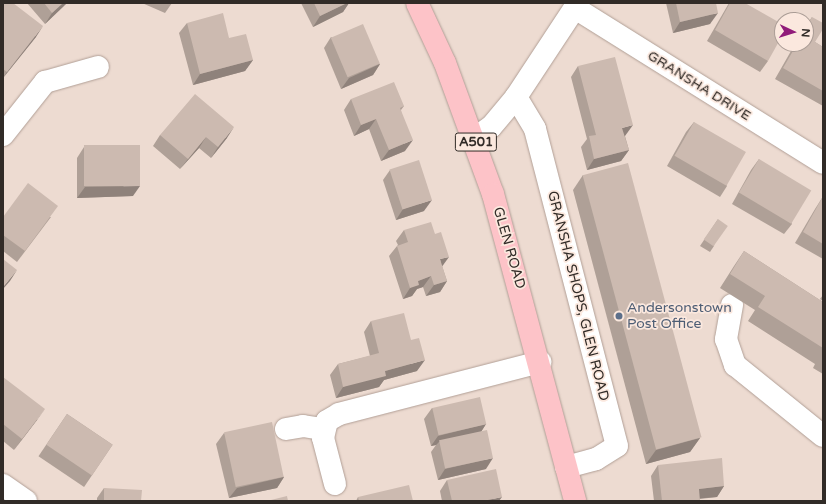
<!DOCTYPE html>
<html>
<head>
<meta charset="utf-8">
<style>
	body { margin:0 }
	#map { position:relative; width:826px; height:504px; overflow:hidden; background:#eddbd1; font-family:"Varela Round",sans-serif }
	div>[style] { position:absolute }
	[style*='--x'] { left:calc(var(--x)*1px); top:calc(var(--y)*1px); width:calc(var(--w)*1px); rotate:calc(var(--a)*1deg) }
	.roads { filter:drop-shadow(0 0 1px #b19f96) drop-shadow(0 0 1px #b19f96) }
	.minor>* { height:22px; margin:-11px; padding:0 11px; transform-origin:11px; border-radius:11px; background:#fff }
	.major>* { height:22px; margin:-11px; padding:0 11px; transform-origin:11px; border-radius:11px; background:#fdc3c8 }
	.wall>* { inset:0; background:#afa097; transform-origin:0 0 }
	.shaded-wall>* { inset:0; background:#8f827b }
	.building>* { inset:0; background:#ccbab0; transform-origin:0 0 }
	.dots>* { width:11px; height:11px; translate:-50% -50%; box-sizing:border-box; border:2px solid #fbe8de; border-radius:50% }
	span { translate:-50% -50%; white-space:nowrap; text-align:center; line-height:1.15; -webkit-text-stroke:3.5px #fbe8de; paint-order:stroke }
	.shield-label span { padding:1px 3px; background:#fbe8de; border:1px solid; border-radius:3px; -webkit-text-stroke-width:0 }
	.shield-label { font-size:13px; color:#312b27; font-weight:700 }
	.street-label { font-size:14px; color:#312b27 }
	.service-label { font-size:14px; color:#4e5e75 }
	.left { translate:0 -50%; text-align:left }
	.frame { position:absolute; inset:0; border:4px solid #312b27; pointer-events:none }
	.north { position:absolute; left:774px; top:12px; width:40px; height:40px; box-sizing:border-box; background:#fbe8de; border:1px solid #aa9c95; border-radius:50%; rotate:94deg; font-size:11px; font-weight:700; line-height:16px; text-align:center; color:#312b27 }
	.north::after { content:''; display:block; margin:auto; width:14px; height:18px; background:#911b79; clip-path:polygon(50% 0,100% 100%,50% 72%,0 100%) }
</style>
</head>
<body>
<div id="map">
	<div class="roads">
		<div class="minor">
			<i style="--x:575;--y:8;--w:292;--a:32"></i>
			<i style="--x:516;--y:97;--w:37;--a:59"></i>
			<i style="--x:535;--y:129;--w:327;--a:75.5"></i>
			<i style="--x:617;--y:446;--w:25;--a:148"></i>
			<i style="--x:596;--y:459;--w:31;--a:165"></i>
			<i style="--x:3;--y:135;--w:68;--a:-51.6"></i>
			<i style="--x:45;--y:82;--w:55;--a:-15.8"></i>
			<i style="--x:475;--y:138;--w:19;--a:-35"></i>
			<i style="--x:491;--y:127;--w:39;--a:-50"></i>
			<i style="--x:516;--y:97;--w:113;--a:-56.6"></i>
			<i style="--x:732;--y:305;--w:35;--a:100"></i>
			<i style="--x:726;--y:339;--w:28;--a:71"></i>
			<i style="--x:735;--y:365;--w:113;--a:38.9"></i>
			<i style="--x:286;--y:429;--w:17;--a:-10"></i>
			<i style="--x:303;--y:426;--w:20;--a:9"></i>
			<i style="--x:335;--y:484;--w:48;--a:-104.6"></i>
			<i style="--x:323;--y:438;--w:17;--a:-77"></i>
			<i style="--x:327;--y:421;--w:14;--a:-30"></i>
			<i style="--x:339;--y:414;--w:208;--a:-14.5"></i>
			<i style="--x:3;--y:485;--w:28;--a:35"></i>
		</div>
		<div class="major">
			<i style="--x:417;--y:3;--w:66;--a:65"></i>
			<i style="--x:445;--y:63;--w:140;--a:69.9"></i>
			<i style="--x:493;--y:194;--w:318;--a:75"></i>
		</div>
	</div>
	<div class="wall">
		<i style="clip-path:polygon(3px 3px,36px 37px,3px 78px)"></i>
		<i style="clip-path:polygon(27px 3px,67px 3px,45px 24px)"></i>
		<i style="clip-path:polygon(142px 3px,172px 3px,165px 13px)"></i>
		<i style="clip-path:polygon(301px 3px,349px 3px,343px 12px,313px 27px)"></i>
		<i style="clip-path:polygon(666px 3px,716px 3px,710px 24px,673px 33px)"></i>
		<i style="clip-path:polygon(729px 3px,745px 3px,768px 61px,760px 72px,707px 41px)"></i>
		<i style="clip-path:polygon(812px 17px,815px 42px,823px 47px,823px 106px,775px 79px,795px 44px,806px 44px,806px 26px)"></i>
		<i style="clip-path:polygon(187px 23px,229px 38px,253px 60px,245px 71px,193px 85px,179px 33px)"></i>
		<i style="clip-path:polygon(331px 37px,380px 64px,373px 75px,341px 89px,324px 48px)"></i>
		<i style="clip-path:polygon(578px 66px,625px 136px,629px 150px,621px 161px,587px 170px,581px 147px,587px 139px,571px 77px)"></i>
		<i style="clip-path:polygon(351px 99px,404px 106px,401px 110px,405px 151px,381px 161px,369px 129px,354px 136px,344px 110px)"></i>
		<i style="clip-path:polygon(694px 122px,727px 186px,720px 197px,667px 166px,686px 132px)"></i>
		<i style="clip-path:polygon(160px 135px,227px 138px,211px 158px,199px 148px,180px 169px,153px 146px)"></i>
		<i style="clip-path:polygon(84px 147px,133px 196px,77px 198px,77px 158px)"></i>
		<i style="clip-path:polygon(759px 159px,792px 224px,784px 234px,732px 204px,751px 170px)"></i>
		<i style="clip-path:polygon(390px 170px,424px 211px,396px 220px,383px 180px)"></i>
		<i style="clip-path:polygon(583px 175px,700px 438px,690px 452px,646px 464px,573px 190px)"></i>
		<i style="clip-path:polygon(822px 198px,823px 199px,823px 259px,795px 243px,815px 209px)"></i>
		<i style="clip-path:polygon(3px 217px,51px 217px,17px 262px,3px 251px)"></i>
		<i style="clip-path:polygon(718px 219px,714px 246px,710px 252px,700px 246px)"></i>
		<i style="clip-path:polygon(404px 230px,442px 266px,447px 281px,440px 292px,426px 296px,423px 287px,417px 289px,412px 296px,403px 299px,389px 256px,397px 246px,398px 245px,396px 241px)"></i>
		<i style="clip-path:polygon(744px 251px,823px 302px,823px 374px,813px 368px,815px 364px,748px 321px,755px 310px,720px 288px,734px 266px)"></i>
		<i style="clip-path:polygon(823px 295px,823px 301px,820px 299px)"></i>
		<i style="clip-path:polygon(371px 321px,417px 371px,384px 380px,379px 387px,336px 398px,330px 375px,338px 364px,370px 356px,364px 332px)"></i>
		<i style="clip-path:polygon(3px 377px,37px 420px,14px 450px,3px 441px)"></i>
		<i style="clip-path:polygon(432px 408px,486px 424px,481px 432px,486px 469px,438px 480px,431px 452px,436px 445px,431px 446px,424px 419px)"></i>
		<i style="left:67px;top:414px;width:55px;height:51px;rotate:34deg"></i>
		<i style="clip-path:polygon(224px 433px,284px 477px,277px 488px,229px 498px,216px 444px)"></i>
		<i style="clip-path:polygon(658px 465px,724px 486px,717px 497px,700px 499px,700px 501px,654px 501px,651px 476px)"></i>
		<i style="clip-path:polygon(447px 480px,499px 501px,442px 501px,440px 491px)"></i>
		<i style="clip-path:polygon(104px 488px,141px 501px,97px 501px,97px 498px)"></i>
		<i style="clip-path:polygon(358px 497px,413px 501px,356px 501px)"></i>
	</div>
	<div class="shaded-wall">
		<i style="clip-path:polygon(63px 3px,67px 3px,45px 24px,52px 13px)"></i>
		<i style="clip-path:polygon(347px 3px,349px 3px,343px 12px,313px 27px,320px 16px)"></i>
		<i style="clip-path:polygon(718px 13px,710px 24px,673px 33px,680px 22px)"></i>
		<i style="clip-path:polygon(43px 26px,36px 37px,3px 78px,7px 72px)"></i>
		<i style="clip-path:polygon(253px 60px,245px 71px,193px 85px,200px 74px)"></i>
		<i style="clip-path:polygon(380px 64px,373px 75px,341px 89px,349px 78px)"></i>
		<i style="clip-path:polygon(376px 119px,369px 129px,354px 136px,361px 125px)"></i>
		<i style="clip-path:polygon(633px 125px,625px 136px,615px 138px,622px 128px)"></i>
		<i style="clip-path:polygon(234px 127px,227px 138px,211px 158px,218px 147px)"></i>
		<i style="clip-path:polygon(206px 137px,199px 148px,180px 169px,188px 159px)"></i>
		<i style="clip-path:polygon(413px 140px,405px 151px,381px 161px,389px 150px)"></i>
		<i style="clip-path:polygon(629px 150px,621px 161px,587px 170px,594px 159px)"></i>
		<i style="clip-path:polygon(140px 186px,133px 196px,77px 198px,85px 187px)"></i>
		<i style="clip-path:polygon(432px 200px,424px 211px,396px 220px,403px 209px)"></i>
		<i style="clip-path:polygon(449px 257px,441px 268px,440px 259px)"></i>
		<i style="clip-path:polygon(17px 270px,10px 281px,3px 289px,3px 287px)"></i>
		<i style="clip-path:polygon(431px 276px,423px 287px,417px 289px,412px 296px,403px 299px,410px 288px,418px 281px)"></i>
		<i style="clip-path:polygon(447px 281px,440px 292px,426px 296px,434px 285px)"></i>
		<i style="clip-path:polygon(425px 360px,417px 371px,384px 380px,379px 387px,336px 398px,343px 387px,385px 371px)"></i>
		<i style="clip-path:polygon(45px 409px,37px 420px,14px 450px,22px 439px)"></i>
		<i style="clip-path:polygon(486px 424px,479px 435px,439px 442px,436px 445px,431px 446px,438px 436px)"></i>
		<i style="clip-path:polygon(700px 438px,690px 452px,646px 464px,656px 450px)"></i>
		<i style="clip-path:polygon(493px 458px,486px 469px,438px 480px,445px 469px)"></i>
		<i style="clip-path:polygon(284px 477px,277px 488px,229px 498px,237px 488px)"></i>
		<i style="clip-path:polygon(724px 486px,717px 497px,692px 499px,699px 489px)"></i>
		<i style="clip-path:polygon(502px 497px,499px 501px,483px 501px)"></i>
	</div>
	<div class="building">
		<i style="clip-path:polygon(3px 3px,13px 3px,43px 26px,7px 72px,3px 69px)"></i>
		<i style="clip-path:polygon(44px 3px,63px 3px,52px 13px)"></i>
		<i style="clip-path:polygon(314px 3px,347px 3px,320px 16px)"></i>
		<i style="clip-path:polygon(676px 3px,716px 3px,718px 13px,680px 22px)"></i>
		<i style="clip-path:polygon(730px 3px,745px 3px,782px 24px,782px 36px,768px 61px,715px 30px)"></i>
		<i style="clip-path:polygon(223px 13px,229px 38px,246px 34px,253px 60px,200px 74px,187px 23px)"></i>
		<i style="clip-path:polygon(812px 17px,823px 23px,823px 29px,815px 42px,823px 47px,823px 91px,783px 68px,797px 44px,806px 44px,806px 28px)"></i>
		<i style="left:363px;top:24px;width:43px;height:35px;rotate:67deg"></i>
		<i style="clip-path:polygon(615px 57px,633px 125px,622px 128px,629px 150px,594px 159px,589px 136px,596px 135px,578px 66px)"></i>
		<i style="clip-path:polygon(394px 82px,404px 106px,400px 108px,413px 140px,389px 150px,376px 119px,361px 125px,351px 99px)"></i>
		<i style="clip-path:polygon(195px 94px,234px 127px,218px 147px,206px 137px,188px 159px,160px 135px)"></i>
		<i style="left:694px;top:122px;width:60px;height:39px;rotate:30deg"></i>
		<i style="left:140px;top:145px;width:41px;height:56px;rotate:90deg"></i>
		<i style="left:759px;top:159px;width:61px;height:39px;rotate:31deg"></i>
		<i style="left:419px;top:160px;width:42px;height:31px;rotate:72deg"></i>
		<i style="left:628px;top:163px;width:284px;height:47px;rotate:75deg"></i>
		<i style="clip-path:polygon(28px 183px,58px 206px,25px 251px,3px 235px,3px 217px)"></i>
		<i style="clip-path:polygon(822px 198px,823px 199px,823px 244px,803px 232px)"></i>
		<i style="left:718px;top:219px;width:12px;height:25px;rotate:35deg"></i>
		<i style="clip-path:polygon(431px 222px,435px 234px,441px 232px,449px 257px,440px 259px,447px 281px,434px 285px,431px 276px,418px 281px,419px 285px,410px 288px,397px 246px,408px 242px,404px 230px)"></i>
		<i style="clip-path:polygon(744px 251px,823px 302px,823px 348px,758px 307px,765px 296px,730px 274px)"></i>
		<i style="clip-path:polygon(3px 259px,17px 270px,3px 287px)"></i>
		<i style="clip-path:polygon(404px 313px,411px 340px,419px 338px,425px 360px,385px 371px,386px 376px,343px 387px,338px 364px,379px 353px,371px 321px)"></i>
		<i style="clip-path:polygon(3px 377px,45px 409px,22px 439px,3px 424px)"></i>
		<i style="left:480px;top:397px;width:28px;height:49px;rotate:77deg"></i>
		<i style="left:67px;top:414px;width:55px;height:37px;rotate:34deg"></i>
		<i style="left:272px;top:422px;width:56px;height:49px;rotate:78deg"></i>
		<i style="left:487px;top:430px;width:29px;height:49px;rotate:78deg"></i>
		<i style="clip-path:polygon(722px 458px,724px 486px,699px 489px,700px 501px,662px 501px,658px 465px)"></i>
		<i style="clip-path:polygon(496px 469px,502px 497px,483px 501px,452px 501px,447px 480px)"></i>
		<i style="clip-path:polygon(409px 485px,413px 501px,359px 501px,358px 497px)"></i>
		<i style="clip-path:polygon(104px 488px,142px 490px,141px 501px,104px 501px)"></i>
		<i style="clip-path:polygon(287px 496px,288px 501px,267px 501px)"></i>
	</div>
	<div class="dots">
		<i style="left:619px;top:316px;background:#5c6f8a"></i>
	</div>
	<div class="shield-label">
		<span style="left:476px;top:142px">A501</span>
	</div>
	<div class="street-label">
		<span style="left:699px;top:86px;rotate:32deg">GRANSHA DRIVE</span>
		<span style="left:509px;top:248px;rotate:74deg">GLEN ROAD</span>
		<span style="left:578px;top:296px;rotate:76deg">GRANSHA SHOPS, GLEN ROAD</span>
	</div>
	<div class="service-label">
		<span class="left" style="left:627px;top:316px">Andersonstown<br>Post Office</span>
	</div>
	<div class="frame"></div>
	<div class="north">N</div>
</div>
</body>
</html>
